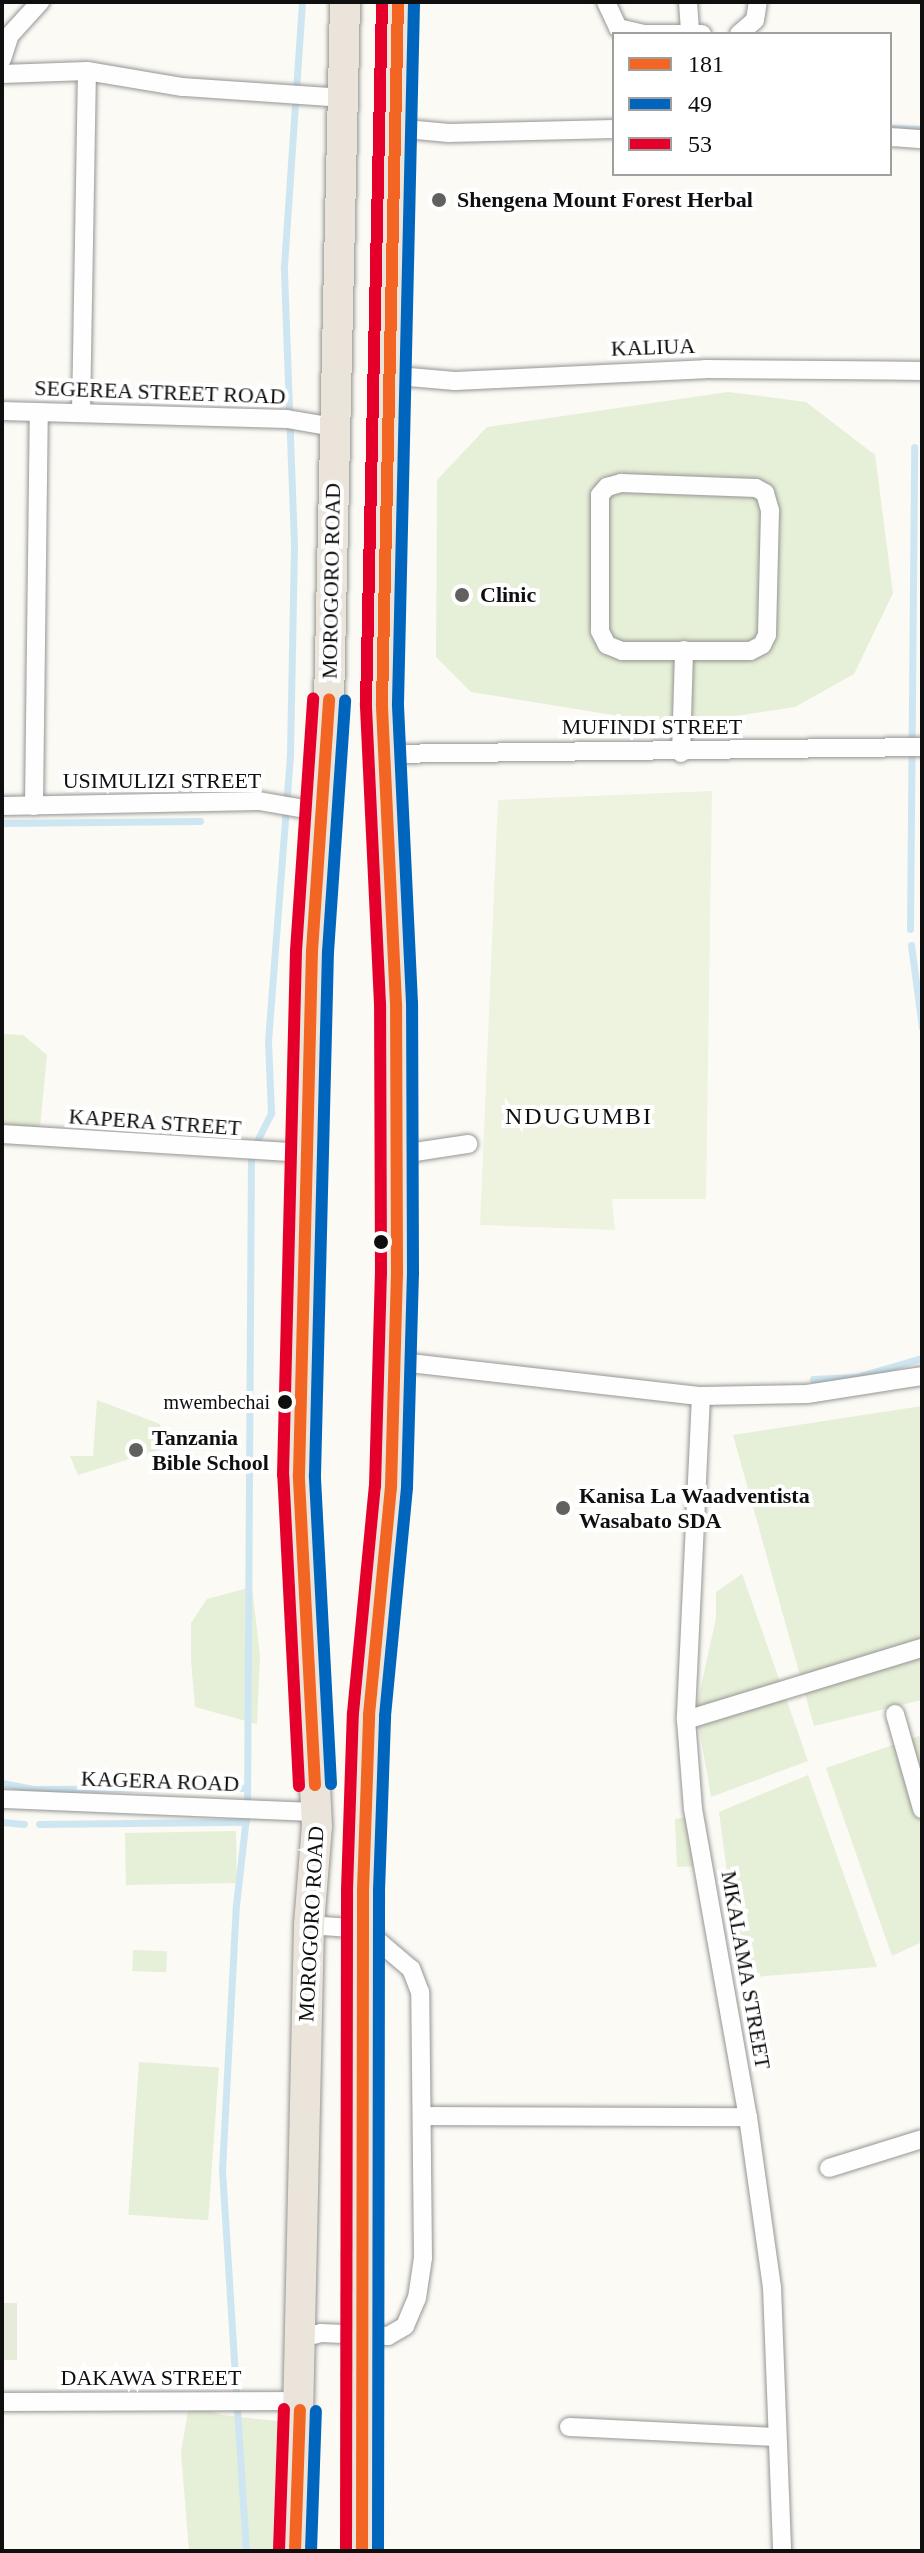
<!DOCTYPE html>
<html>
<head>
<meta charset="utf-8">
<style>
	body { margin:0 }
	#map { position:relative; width:924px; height:2553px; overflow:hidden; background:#fbfaf5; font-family:"Times New Roman",serif }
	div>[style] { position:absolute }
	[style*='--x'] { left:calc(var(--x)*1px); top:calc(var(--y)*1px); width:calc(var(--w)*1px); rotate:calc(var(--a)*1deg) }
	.green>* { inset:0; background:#e6efd7; transform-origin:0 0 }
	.cemetery>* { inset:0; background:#e7ebda; transform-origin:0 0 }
	.pitch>* { inset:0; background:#eef3e0 }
	.stream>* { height:7px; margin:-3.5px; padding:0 3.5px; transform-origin:3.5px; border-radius:3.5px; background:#cee6f2 }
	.roads { filter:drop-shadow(0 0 2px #959593) drop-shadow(0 0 2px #959593) }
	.minor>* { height:18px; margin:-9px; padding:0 9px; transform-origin:9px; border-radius:9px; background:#fefefe }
	.trunk>* { height:30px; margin:-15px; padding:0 15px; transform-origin:15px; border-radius:15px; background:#eae4da }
	.bus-1>* { height:12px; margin:-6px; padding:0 6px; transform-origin:6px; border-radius:6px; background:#f26522 }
	.bus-2>* { height:12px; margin:-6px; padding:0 6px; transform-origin:6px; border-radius:6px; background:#0065bd }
	.bus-3>* { height:12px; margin:-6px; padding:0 6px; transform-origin:6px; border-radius:6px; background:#e4002b }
	.dots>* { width:22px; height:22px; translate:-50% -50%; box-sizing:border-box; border:4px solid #fff; border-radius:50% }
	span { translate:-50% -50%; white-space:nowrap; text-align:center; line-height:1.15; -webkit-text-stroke:8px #fff; paint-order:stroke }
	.bus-label { font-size:20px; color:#0f0f0f }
	.right { translate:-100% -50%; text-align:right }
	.poi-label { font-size:22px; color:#0f0f0f; font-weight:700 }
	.left { translate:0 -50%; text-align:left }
	.street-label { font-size:22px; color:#0f0f0f }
	.neighbourhood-label { font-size:24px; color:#0f0f0f; letter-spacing:2px }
	.frame { position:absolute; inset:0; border:4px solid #0f0f0f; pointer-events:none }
	.legend { position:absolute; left:612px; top:32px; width:280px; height:144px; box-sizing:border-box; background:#fff; border:2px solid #9f9f9f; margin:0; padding:10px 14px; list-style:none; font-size:24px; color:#0f0f0f }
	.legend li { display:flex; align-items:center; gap:16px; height:40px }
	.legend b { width:40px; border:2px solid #9f9f9f }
</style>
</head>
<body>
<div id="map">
	<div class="green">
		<i style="clip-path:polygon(728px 392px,806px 402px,875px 455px,893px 593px,854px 674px,795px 707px,675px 725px,471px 692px,436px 657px,437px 480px,487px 427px)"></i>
		<i style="clip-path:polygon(2px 1034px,23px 1035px,47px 1055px,40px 1127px,2px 1128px)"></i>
		<i style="clip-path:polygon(97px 1400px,160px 1424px,162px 1449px,78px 1475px,70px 1456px,93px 1456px)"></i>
		<i style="clip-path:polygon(922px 1406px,922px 1700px,814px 1726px,733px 1435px)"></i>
		<i style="clip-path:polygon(742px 1574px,808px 1761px,711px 1797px,696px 1709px,716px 1618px,716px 1592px)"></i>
		<i style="clip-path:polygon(252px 1587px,260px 1656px,257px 1724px,195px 1707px,191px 1660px,191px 1623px,207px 1599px)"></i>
		<i style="clip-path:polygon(922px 1735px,922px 1942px,892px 1956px,826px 1768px)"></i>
		<i style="clip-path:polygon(808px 1775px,877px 1967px,741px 1978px,719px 1812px)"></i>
		<i style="clip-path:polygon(685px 1817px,697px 1866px,677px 1867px,675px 1819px)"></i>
		<i style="left:236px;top:1831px;width:52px;height:111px;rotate:89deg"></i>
		<i style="left:133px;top:1950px;width:34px;height:21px;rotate:2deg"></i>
		<i style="left:139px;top:2062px;width:80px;height:153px;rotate:4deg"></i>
		<i style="clip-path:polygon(200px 2405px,221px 2415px,286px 2422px,283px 2551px,189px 2551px,181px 2452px,188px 2411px)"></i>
	</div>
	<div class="cemetery">
		<i style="left:2px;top:2303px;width:15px;height:57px"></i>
	</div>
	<div class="pitch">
		<i style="clip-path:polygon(712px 791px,706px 1199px,612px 1199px,615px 1230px,480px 1225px,498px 800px)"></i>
	</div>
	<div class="stream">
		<i style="--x:892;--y:128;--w:30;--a:2"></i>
		<i style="--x:2;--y:823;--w:198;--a:-0.6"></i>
		<i style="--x:910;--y:929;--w:482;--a:-89.5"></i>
		<i style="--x:911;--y:945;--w:83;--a:82.4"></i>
		<i style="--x:813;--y:1379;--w:43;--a:-2.7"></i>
		<i style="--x:856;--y:1377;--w:69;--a:-16.1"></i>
		<i style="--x:2;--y:1783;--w:33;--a:11"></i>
		<i style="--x:34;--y:1789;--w:210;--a:-0.3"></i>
		<i style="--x:2;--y:1822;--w:22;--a:5"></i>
		<i style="--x:39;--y:1824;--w:207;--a:-0.6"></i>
		<i style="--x:246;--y:2551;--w:382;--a:-93.6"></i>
		<i style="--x:222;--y:2170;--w:265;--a:-87"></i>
		<i style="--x:236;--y:1905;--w:97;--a:-83.5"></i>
		<i style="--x:247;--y:1809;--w:656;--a:-89.65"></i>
		<i style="--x:251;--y:1153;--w:45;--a:-63.4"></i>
		<i style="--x:271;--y:1113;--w:72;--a:-92.4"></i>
		<i style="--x:268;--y:1041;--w:288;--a:-85.6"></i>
		<i style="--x:290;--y:754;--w:209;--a:-88.9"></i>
		<i style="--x:294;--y:545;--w:279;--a:-92.1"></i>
		<i style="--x:284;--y:266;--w:265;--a:-86.1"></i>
	</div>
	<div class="roads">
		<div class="minor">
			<i style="--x:606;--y:2;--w:29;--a:65"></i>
			<i style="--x:618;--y:28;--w:28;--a:13"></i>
			<i style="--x:688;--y:2;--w:30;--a:86"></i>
			<i style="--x:646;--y:34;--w:56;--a:0"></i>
			<i style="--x:739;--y:34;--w:21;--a:-41"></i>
			<i style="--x:755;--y:20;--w:18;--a:-81"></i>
			<i style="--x:2;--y:59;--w:25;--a:-72"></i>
			<i style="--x:10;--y:35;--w:45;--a:-47.7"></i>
			<i style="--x:2;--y:74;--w:85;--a:-2"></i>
			<i style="--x:87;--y:71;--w:97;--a:9.5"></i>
			<i style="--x:183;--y:87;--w:160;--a:3.9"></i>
			<i style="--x:395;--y:128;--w:54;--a:5.3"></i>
			<i style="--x:449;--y:133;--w:165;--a:-1.4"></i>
			<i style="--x:890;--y:137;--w:32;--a:4"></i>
			<i style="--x:386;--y:375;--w:69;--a:5"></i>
			<i style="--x:455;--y:381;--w:250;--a:-2.7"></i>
			<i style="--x:705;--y:369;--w:217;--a:0.5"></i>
			<i style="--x:2;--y:411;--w:285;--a:1.6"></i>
			<i style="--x:287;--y:419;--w:48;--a:9.7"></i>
			<i style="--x:81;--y:413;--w:342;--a:-89"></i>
			<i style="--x:621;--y:483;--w:135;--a:2.1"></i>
			<i style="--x:756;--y:488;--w:10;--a:29"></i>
			<i style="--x:765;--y:493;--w:19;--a:74"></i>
			<i style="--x:770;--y:511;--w:124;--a:91.4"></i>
			<i style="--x:767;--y:635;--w:11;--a:117"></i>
			<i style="--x:762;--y:645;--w:13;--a:153"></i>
			<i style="--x:750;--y:651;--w:128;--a:180"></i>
			<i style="--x:622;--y:651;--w:16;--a:-158"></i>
			<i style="--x:607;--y:645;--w:16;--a:-117"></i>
			<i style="--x:600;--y:631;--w:136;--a:-90"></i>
			<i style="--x:600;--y:495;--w:11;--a:-49"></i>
			<i style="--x:607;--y:487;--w:15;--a:-16"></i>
			<i style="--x:681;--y:753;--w:103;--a:-88.3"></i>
			<i style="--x:382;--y:754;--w:540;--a:-0.74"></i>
			<i style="--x:2;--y:806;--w:257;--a:-1.1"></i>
			<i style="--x:259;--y:801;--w:64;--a:9.9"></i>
			<i style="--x:34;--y:806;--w:394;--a:-89.3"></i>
			<i style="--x:2;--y:1134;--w:304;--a:3.6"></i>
			<i style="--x:396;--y:1147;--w:20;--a:15"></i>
			<i style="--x:415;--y:1152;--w:54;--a:-8.6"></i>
			<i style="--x:392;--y:1361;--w:311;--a:6.5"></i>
			<i style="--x:701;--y:1396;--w:106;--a:-1.1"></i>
			<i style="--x:807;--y:1394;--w:116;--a:-8.9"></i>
			<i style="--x:701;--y:1396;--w:324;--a:92.7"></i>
			<i style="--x:686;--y:1720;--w:89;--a:85.5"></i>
			<i style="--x:693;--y:1809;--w:313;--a:79.9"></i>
			<i style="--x:748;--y:2117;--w:172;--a:82"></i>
			<i style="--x:772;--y:2287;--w:264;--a:87.8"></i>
			<i style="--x:895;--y:1714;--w:99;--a:74.1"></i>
			<i style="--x:686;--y:1720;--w:247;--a:-17"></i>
			<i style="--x:2;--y:1799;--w:315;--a:2.4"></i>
			<i style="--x:424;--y:2116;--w:324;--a:0.2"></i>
			<i style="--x:829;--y:2168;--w:97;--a:-17.3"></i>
			<i style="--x:301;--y:2338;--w:21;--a:-14"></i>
			<i style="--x:321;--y:2333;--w:67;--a:2.6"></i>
			<i style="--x:388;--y:2336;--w:20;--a:-30"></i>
			<i style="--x:405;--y:2326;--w:30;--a:-67"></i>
			<i style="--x:417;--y:2298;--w:40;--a:-81.5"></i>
			<i style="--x:423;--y:2258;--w:266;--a:-90.6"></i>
			<i style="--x:420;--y:1992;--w:25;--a:-111"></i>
			<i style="--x:411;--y:1969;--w:62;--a:-139.6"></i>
			<i style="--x:364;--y:1929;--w:55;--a:-175.8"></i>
			<i style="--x:2;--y:2402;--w:298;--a:-0.2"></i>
			<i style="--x:569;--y:2427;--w:208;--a:2.8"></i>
		</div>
		<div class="trunk">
			<i style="--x:295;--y:2551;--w:626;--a:-88.72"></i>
			<i style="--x:309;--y:1925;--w:99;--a:-85.4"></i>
			<i style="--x:317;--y:1826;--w:351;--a:-92.9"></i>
			<i style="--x:299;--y:1475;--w:322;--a:-88.9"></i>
			<i style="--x:305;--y:1153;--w:202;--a:-88"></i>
			<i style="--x:312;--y:951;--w:206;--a:-85.5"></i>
			<i style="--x:328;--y:746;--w:744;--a:-88.69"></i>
			<i style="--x:362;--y:2551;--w:660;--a:-89.91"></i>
			<i style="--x:363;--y:1891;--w:176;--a:-88"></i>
			<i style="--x:369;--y:1715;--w:229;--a:-84.5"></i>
			<i style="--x:391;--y:1487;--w:214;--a:-88.4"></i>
			<i style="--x:397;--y:1273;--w:269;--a:-90.2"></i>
			<i style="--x:396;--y:1004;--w:301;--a:-92.7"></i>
			<i style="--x:382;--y:703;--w:701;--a:-88.69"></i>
		</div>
	</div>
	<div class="bus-1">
		<i style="--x:315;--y:1785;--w:310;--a:-93"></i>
		<i style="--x:299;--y:1475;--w:524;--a:-88.58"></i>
		<i style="--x:312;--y:951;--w:252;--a:-86.1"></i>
		<i style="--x:295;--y:2551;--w:141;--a:-88"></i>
		<i style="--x:362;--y:2551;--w:660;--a:-89.91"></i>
		<i style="--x:363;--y:1891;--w:176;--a:-88"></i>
		<i style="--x:369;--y:1715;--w:229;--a:-84.5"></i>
		<i style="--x:391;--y:1487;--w:214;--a:-88.4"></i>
		<i style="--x:397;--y:1273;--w:269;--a:-90.2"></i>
		<i style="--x:396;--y:1004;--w:301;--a:-92.7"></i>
		<i style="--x:382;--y:703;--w:701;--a:-88.69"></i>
	</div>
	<div class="bus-2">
		<i style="--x:331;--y:1784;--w:309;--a:-93"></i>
		<i style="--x:315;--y:1475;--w:523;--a:-88.58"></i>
		<i style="--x:328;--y:952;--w:252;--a:-86.1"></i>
		<i style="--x:311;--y:2551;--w:140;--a:-88"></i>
		<i style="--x:378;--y:2551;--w:660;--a:-89.91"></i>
		<i style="--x:379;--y:1891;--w:175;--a:-88"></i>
		<i style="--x:385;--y:1716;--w:230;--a:-84.5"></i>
		<i style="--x:407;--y:1487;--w:214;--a:-88.4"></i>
		<i style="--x:413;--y:1273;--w:270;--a:-90.2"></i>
		<i style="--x:412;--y:1003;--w:300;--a:-92.7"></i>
		<i style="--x:398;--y:703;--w:701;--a:-88.69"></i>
	</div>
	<div class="bus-3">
		<i style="--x:299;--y:1786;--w:311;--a:-92.9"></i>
		<i style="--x:283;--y:1475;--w:524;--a:-88.58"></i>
		<i style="--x:296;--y:951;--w:253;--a:-86.1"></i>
		<i style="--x:279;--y:2550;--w:141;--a:-88"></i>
		<i style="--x:346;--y:2551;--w:661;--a:-89.91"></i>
		<i style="--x:347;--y:1890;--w:177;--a:-88.1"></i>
		<i style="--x:353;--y:1713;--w:228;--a:-84.5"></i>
		<i style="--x:375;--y:1486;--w:213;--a:-88.4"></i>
		<i style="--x:381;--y:1273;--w:269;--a:-90.2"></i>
		<i style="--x:380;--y:1004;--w:301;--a:-92.7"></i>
		<i style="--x:366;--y:703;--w:701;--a:-88.69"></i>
	</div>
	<div class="dots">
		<i style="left:439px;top:200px;background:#626160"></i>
		<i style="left:462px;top:595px;background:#626160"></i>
		<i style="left:381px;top:1242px;background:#0f0f0f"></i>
		<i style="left:285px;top:1402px;background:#0f0f0f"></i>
		<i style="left:136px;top:1450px;background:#626160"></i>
		<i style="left:563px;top:1508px;background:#626160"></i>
	</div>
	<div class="bus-label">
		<span class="right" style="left:270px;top:1402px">mwembechai</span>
	</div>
	<div class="poi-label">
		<span class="left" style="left:457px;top:200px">Shengena Mount Forest Herbal</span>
		<span class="left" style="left:480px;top:595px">Clinic</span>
		<span class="left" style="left:152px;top:1450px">Tanzania<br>Bible School</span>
		<span class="left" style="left:579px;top:1508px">Kanisa La Waadventista<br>Wasabato SDA</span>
	</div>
	<div class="street-label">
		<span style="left:653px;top:347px;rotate:-2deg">KALIUA</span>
		<span style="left:160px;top:392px;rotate:2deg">SEGEREA STREET ROAD</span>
		<span style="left:331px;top:581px;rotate:-89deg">MOROGORO ROAD</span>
		<span style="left:652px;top:727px">MUFINDI STREET</span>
		<span style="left:162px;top:781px">USIMULIZI STREET</span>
		<span style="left:155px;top:1122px;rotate:4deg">KAPERA STREET</span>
		<span style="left:160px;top:1781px;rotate:2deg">KAGERA ROAD</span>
		<span style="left:311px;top:1924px;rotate:-87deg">MOROGORO ROAD</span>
		<span style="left:746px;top:1970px;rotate:80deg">MKALAMA STREET</span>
		<span style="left:151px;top:2378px">DAKAWA STREET</span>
	</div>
	<div class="neighbourhood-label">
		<span style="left:579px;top:1117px">NDUGUMBI</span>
	</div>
	<div class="frame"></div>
	<ul class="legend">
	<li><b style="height:10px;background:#f26522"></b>181</li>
	<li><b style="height:10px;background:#0065bd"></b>49</li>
	<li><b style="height:10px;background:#e4002b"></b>53</li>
	</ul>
</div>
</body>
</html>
